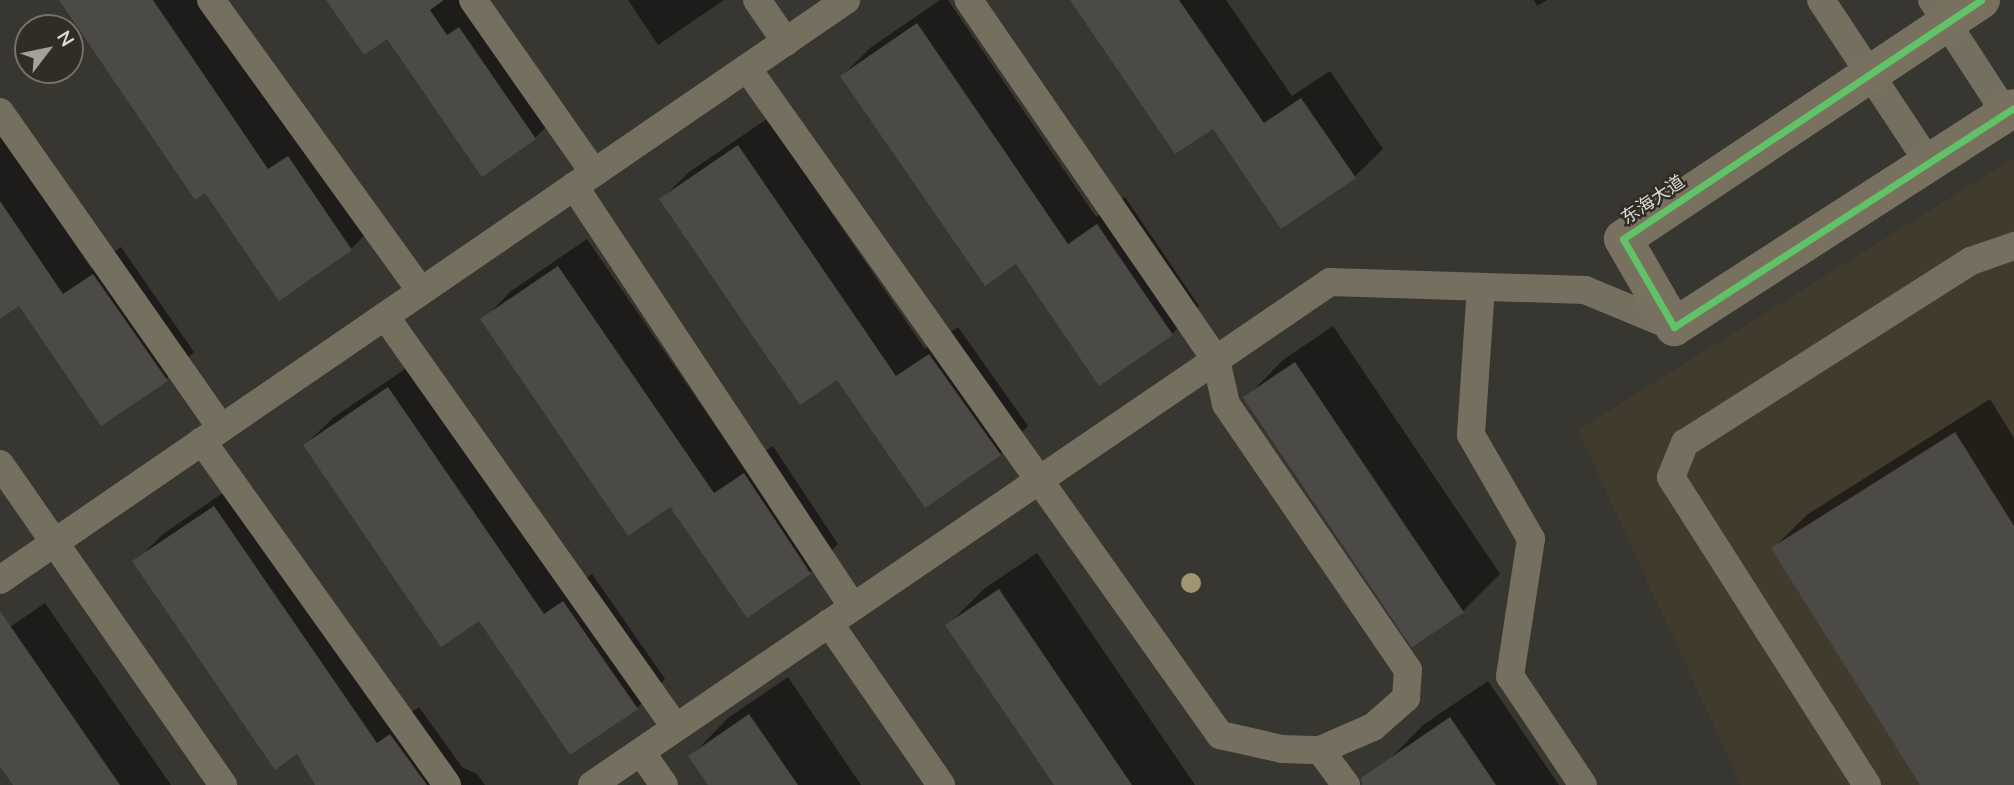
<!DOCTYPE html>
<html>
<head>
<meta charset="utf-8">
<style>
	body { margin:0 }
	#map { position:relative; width:2014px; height:785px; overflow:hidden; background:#373631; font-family:"Nunito Sans","Noto Sans SC",sans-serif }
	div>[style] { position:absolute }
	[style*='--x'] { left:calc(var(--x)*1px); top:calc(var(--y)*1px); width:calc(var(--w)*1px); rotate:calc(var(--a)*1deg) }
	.built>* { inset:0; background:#413b2e }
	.shadow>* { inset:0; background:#0007 }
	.building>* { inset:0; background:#4b4a46; transform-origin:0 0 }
	.lane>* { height:28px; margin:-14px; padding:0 14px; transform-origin:14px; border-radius:14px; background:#756f5f }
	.secondary>* { height:38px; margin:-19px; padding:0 19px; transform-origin:19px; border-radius:19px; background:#78715f }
	.cycleway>* { height:7px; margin:-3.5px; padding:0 3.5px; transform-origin:3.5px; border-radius:3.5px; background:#61c268 }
	.trees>* { width:20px; height:20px; margin:-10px; border-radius:50%; background:#a29571 }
	span { translate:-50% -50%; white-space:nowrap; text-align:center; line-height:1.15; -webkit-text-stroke:5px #302d25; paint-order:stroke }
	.street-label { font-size:18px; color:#dcdad4 }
	.north { position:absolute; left:14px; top:14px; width:70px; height:70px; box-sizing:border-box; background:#302d25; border:2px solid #75726b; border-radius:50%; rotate:58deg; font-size:19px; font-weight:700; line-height:28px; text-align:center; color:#dcdad4 }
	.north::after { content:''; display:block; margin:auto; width:24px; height:32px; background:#a2a19b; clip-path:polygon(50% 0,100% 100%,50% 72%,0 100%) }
</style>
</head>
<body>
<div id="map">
	<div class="built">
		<i style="clip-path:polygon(2014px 158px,2014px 785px,1741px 785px,1578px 430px)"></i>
	</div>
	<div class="shadow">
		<i style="clip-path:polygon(61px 0,200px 0,379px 221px,351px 249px)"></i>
		<i style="clip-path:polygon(328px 0,470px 0,563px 110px,535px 138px,482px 174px,388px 36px)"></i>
		<i style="clip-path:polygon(628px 0,724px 0,658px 45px)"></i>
		<i style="clip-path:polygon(940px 0,948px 0,1096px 217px,1125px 197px,1199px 306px,1172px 334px,1016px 262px,842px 76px,870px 48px)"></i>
		<i style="clip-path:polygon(1072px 0,1226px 0,1292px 96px,1330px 71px,1383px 149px,1354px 177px,1213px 126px)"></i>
		<i style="clip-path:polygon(1534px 0,1547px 0,1537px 6px)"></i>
		<i style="clip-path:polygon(767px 119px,925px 349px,958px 327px,1028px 426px,1000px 454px,838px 378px,661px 200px,689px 172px)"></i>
		<i style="clip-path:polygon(0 134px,91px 268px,121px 247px,194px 352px,166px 379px,19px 304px,0 317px)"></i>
		<i style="clip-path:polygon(587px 239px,743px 466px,773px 446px,838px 544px,810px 572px,671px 504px,483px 320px,511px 291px)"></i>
		<i style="clip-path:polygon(1333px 326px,1500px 574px,1463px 611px,1246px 398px,1283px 360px)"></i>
		<i style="clip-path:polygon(417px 361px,573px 587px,592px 574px,665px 679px,637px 708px,305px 445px,334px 417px)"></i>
		<i style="clip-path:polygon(1990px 399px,2014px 438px,2014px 785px,1922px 785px,1773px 548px,1808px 514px)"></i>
		<i style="clip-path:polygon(243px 479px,406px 716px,419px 707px,462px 767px,477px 774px,485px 785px,321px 785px,298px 752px,135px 562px,163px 534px)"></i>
		<i style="clip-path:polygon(1037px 553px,1195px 785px,1056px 785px,948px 625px,985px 588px)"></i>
		<i style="clip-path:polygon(45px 603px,171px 785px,15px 785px,0 764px,0 634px)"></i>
		<i style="clip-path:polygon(788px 677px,861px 785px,710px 785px,691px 756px,728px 718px)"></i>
		<i style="clip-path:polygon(1488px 681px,1559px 785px,1401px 785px,1386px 763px,1423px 725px)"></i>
	</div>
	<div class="building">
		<i style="clip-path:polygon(59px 0,153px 0,268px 169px,288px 156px,352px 250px,279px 301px,205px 193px,195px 200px)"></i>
		<i style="clip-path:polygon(326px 0,444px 0,430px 10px,447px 35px,459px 27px,536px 139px,482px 177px,387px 39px,364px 55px)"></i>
		<i style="clip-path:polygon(1070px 0,1179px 0,1264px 123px,1301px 98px,1356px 178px,1281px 229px,1213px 129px,1175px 154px)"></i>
		<i style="clip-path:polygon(917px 23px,1068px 244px,1097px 224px,1173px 335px,1099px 386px,1016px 264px,985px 286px,840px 76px)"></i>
		<i style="clip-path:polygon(738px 145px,896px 376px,929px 354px,1001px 455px,925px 508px,837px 380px,800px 405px,659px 199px)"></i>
		<i style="clip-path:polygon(0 201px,63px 294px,93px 274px,168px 381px,101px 426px,19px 306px,0 319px)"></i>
		<i style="clip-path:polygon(558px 266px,714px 493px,744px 473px,811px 574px,747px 618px,670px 507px,628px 536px,480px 319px)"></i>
		<i style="left:1295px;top:362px;width:302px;height:63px;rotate:56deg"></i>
		<i style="clip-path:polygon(388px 387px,544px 614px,563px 601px,638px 709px,570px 755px,479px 621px,441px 647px,303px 445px)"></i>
		<i style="clip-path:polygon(1955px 432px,2014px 526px,2014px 785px,1920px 785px,1771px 548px)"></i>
		<i style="clip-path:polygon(214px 506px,377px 743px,390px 734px,427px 785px,315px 785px,297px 754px,275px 770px,132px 561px)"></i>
		<i style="clip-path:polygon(999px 589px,1132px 785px,1054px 785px,945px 625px)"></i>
		<i style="clip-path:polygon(0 611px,120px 785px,13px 785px,0 767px)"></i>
		<i style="clip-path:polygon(749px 714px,798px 785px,708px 785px,688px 756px)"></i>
		<i style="clip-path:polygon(1450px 717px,1496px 785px,1362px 785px,1361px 778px)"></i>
	</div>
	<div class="lane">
		<i style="--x:211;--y:0;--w:359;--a:54.2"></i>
		<i style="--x:473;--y:0;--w:211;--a:55"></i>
		<i style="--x:757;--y:0;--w:51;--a:55.4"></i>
		<i style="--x:1821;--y:0;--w:196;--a:56.5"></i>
		<i style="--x:1932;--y:0;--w:136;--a:57"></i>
		<i style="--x:747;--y:68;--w:818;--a:54.66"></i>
		<i style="--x:1220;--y:735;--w:64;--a:12.7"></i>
		<i style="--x:1282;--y:749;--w:38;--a:2"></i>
		<i style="--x:1320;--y:750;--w:58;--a:-23.5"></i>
		<i style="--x:1373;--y:727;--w:44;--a:-41.3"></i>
		<i style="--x:1406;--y:698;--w:28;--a:-86"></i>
		<i style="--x:1408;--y:670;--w:322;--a:-124.4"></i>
		<i style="--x:1226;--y:404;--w:45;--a:-102.8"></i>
		<i style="--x:1216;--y:360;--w:437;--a:-124.5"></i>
		<i style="--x:0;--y:112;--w:386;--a:55"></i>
		<i style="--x:574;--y:186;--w:505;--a:56.47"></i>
		<i style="--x:1481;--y:287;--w:148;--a:93.9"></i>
		<i style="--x:1471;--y:435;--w:120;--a:60"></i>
		<i style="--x:1531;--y:539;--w:139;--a:98.7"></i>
		<i style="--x:1510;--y:676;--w:131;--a:56.2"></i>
		<i style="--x:385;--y:316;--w:504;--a:54.77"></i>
		<i style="--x:202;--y:441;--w:422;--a:54.5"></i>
		<i style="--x:0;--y:464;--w:391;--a:55.2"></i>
		<i style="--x:0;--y:580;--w:1026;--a:-34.43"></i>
		<i style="--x:829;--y:623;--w:197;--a:55.3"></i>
		<i style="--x:1320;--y:750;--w:44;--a:53.4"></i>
		<i style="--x:641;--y:752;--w:40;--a:55.1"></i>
		<i style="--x:592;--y:785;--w:893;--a:-34.28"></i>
		<i style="--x:1330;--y:282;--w:255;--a:1.8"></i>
		<i style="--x:1585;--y:290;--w:96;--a:22.6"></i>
		<i style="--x:1867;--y:785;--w:365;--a:-122.5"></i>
		<i style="--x:1671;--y:477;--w:37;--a:-68"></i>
		<i style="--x:1685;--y:443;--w:339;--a:-32.5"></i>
		<i style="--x:1971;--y:261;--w:46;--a:-19.2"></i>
	</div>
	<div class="secondary">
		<i style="--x:1981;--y:0;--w:430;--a:146.3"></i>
		<i style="--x:1623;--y:239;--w:102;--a:59.9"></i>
		<i style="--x:1674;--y:327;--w:404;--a:-32.8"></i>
	</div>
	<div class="cycleway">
		<i style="--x:1981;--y:0;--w:430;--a:146.3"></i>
		<i style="--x:1623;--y:239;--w:102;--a:59.9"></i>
		<i style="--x:1674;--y:327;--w:404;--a:-32.8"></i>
	</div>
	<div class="trees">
		<i style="left:1191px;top:583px"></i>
	</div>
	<div class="street-label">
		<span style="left:1653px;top:200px;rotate:-34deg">东海大道</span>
	</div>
	<div class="north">N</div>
</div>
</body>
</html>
